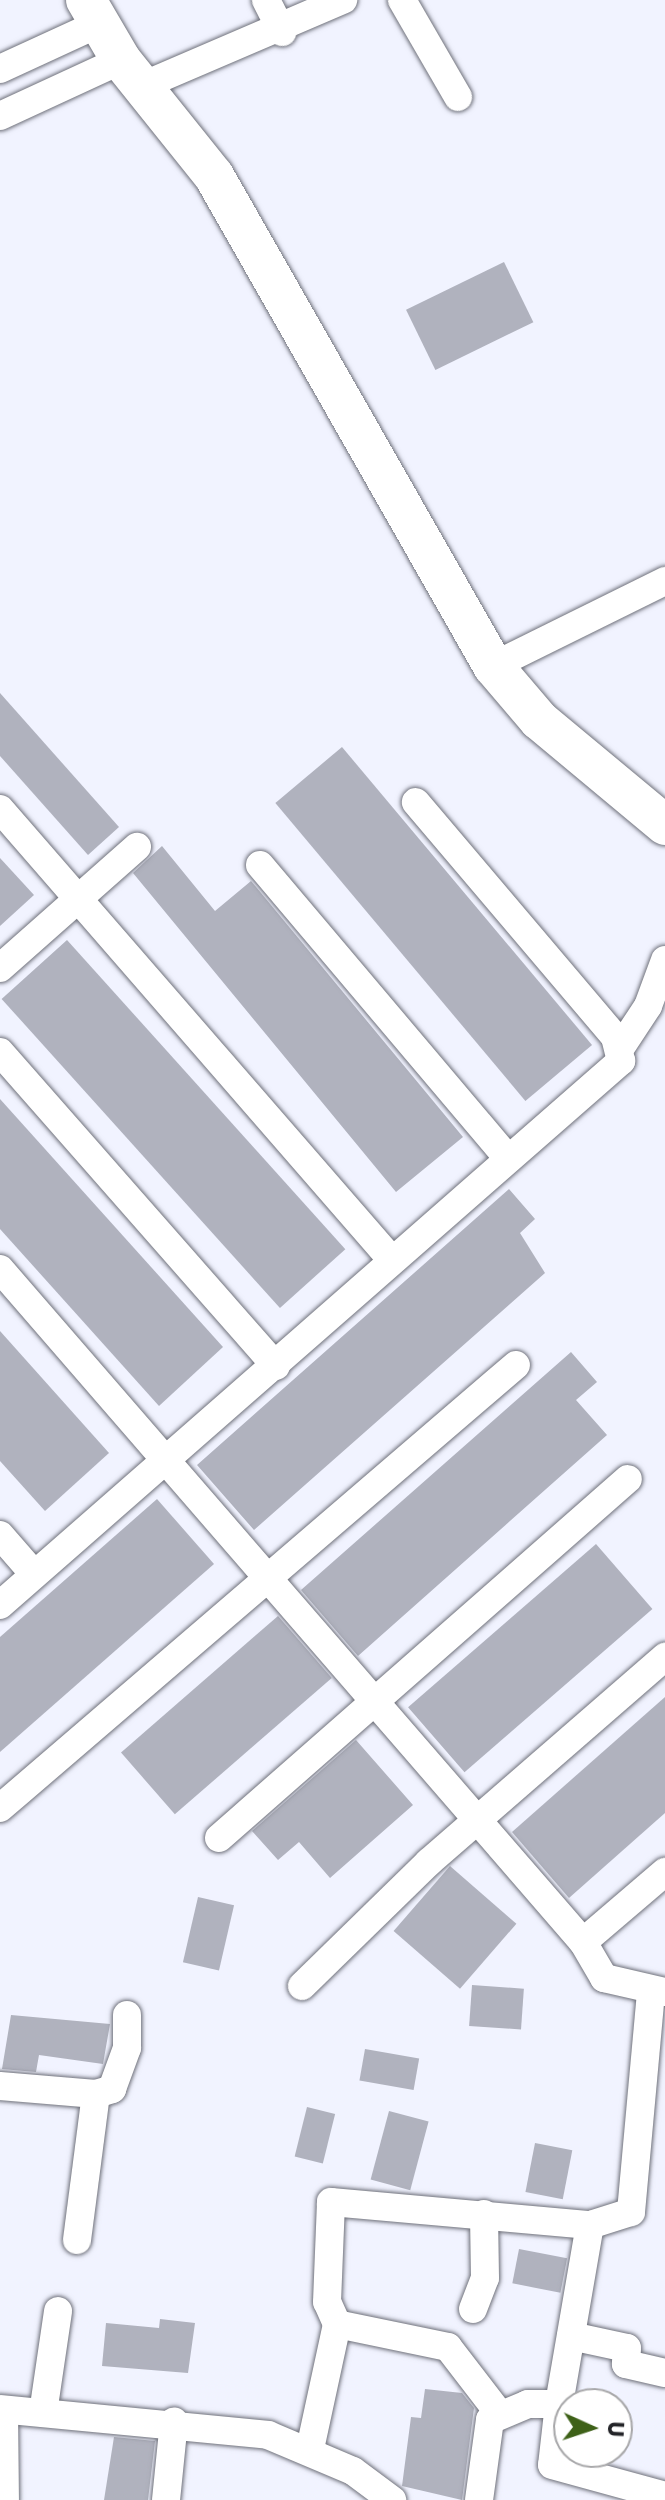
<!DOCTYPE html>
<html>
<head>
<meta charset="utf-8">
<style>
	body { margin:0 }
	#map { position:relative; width:665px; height:2500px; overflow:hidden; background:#f1f3ff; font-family:Poppins,sans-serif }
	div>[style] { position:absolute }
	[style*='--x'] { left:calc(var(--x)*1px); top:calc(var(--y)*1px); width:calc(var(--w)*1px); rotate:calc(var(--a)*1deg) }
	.building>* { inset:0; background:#b0b2be; transform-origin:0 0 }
	.roads { filter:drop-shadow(0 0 2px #6f717b) drop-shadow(0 0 2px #6f717b) }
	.street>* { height:28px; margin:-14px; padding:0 14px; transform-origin:14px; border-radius:14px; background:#fff }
	.secondary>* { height:40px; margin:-20px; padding:0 20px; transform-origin:20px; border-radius:20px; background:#fff }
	span { translate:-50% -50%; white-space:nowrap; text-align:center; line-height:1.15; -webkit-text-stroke:8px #fff; paint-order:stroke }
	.north { position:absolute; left:553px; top:2388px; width:80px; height:80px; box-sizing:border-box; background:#fff; border:2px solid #a7a7a9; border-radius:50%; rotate:93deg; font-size:22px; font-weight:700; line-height:32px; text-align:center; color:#232428 }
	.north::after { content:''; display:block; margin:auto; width:28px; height:36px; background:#3e6118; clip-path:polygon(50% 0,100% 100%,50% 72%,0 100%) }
</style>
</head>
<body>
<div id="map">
	<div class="building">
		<i style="left:504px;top:262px;width:67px;height:109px;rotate:64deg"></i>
		<i style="clip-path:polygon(0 693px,119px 827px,88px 855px,0 756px)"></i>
		<i style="left:342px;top:747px;width:389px;height:87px;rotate:50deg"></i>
		<i style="clip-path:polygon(162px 846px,215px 911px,251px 881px,463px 1137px,396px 1192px,133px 873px)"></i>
		<i style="clip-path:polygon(0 858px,34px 895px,0 926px)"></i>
		<i style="left:67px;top:940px;width:416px;height:88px;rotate:48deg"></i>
		<i style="clip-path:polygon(0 1099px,223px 1347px,159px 1406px,0 1229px)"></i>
		<i style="clip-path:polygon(509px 1189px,535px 1219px,520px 1233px,545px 1273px,254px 1530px,197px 1465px)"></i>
		<i style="clip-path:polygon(0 1331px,109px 1453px,45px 1511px,0 1461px)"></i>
		<i style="clip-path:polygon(571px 1352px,597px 1382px,576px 1400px,607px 1435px,358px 1656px,301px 1590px)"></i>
		<i style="clip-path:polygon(157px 1499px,214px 1564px,0 1752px,0 1637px)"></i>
		<i style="left:596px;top:1544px;width:86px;height:249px;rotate:49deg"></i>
		<i style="left:278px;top:1616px;width:82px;height:208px;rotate:49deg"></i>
		<i style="clip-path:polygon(665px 1697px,665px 1813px,569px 1898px,512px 1832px)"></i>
		<i style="clip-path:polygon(356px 1740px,413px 1805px,330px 1878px,299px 1842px,278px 1860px,252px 1831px)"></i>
		<i style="left:450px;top:1866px;width:88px;height:86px;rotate:41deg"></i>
		<i style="left:198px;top:1897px;width:37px;height:67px;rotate:13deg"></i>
		<i style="left:472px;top:1985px;width:52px;height:41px;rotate:4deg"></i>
		<i style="clip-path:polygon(11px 2015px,110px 2024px,103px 2064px,39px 2055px,36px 2072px,2px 2069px)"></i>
		<i style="left:365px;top:2049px;width:55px;height:32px;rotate:10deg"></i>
		<i style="left:307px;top:2107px;width:29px;height:51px;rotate:14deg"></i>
		<i style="left:389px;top:2111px;width:41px;height:71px;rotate:15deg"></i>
		<i style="left:535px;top:2143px;width:38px;height:50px;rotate:11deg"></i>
		<i style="left:519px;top:2249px;width:49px;height:35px;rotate:11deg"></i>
		<i style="clip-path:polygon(160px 2319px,195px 2323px,188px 2373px,102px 2366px,106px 2323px,159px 2328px)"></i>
		<i style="clip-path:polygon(425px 2389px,462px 2393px,474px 2408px,462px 2500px,402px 2486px,411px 2417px,421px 2418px)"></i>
		<i style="clip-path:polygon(114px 2437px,155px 2441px,148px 2500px,104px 2500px)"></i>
	</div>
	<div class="roads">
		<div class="street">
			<i style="--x:266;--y:0;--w:36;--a:63"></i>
			<i style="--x:402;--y:0;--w:112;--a:60"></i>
			<i style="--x:0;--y:69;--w:108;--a:-24.7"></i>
			<i style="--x:142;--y:86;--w:219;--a:-23.2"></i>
			<i style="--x:0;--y:116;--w:133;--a:-24.8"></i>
			<i style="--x:493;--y:666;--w:192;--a:-26.3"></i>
			<i style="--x:0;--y:809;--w:595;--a:49.02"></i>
			<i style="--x:260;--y:865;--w:382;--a:49.8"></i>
			<i style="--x:0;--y:968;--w:183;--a:-41.5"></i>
			<i style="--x:621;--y:1047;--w:49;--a:-56.6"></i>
			<i style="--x:648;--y:1006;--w:49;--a:-69.7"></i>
			<i style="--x:0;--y:1052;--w:418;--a:48.7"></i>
			<i style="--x:0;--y:1269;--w:890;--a:49.1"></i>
			<i style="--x:583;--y:1942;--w:42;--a:59.7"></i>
			<i style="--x:604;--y:1978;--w:63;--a:12.9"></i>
			<i style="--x:0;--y:1535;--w:52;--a:48.9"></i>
			<i style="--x:0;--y:1605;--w:826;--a:-41.22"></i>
			<i style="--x:621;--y:1061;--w:25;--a:-104"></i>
			<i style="--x:615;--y:1037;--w:308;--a:-130.3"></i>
			<i style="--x:0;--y:1808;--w:680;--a:-40.65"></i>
			<i style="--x:219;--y:1838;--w:544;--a:-41.28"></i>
			<i style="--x:583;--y:1942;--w:108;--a:-40.5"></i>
			<i style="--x:302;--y:1986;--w:177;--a:-44.3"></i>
			<i style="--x:429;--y:1862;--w:313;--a:-41"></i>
			<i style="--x:0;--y:2086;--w:96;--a:4.8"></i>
			<i style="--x:96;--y:2094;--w:17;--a:-17"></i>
			<i style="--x:112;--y:2089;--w:44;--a:-69.9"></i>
			<i style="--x:127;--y:2048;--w:33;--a:-90"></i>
			<i style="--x:77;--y:2240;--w:147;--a:-82.6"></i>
			<i style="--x:473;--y:2309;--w:33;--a:-69"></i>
			<i style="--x:485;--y:2278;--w:64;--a:-90.9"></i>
			<i style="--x:571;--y:2336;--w:57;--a:12.1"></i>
			<i style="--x:627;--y:2348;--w:16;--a:94"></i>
			<i style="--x:626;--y:2364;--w:40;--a:13"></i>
			<i style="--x:559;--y:2404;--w:61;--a:96.5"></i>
			<i style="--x:552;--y:2465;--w:117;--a:15.3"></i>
			<i style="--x:0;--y:2409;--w:269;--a:5.5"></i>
			<i style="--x:268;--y:2435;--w:92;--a:23"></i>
			<i style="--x:353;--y:2471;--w:49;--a:36.6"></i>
			<i style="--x:4;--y:2410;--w:90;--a:89.4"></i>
			<i style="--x:498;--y:2412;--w:82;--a:-127.6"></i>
			<i style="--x:448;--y:2347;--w:113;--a:-168.3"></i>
			<i style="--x:337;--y:2324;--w:24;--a:-114"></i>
			<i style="--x:327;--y:2302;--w:100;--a:-87.7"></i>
			<i style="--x:331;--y:2202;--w:260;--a:5.1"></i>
			<i style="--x:43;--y:2413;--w:103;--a:-81.6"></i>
			<i style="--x:310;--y:2449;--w:128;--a:-77.8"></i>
			<i style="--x:166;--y:2500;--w:79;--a:-84.2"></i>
			<i style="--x:479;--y:2500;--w:81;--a:-82.2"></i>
			<i style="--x:490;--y:2420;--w:41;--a:-22.8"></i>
			<i style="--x:528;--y:2404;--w:31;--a:0"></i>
			<i style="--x:559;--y:2404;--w:182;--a:-80.2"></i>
			<i style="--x:590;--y:2225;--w:43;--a:-17.6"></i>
			<i style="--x:631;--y:2212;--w:222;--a:-84.8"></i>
		</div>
		<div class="secondary">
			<i style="--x:86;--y:0;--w:69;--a:59.7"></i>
			<i style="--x:121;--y:60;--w:149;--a:51.3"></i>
			<i style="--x:214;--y:176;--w:564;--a:60.34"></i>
			<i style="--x:493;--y:666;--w:71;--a:49.6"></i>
			<i style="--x:539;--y:720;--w:164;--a:39.8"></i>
		</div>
	</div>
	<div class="north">U</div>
</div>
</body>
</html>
